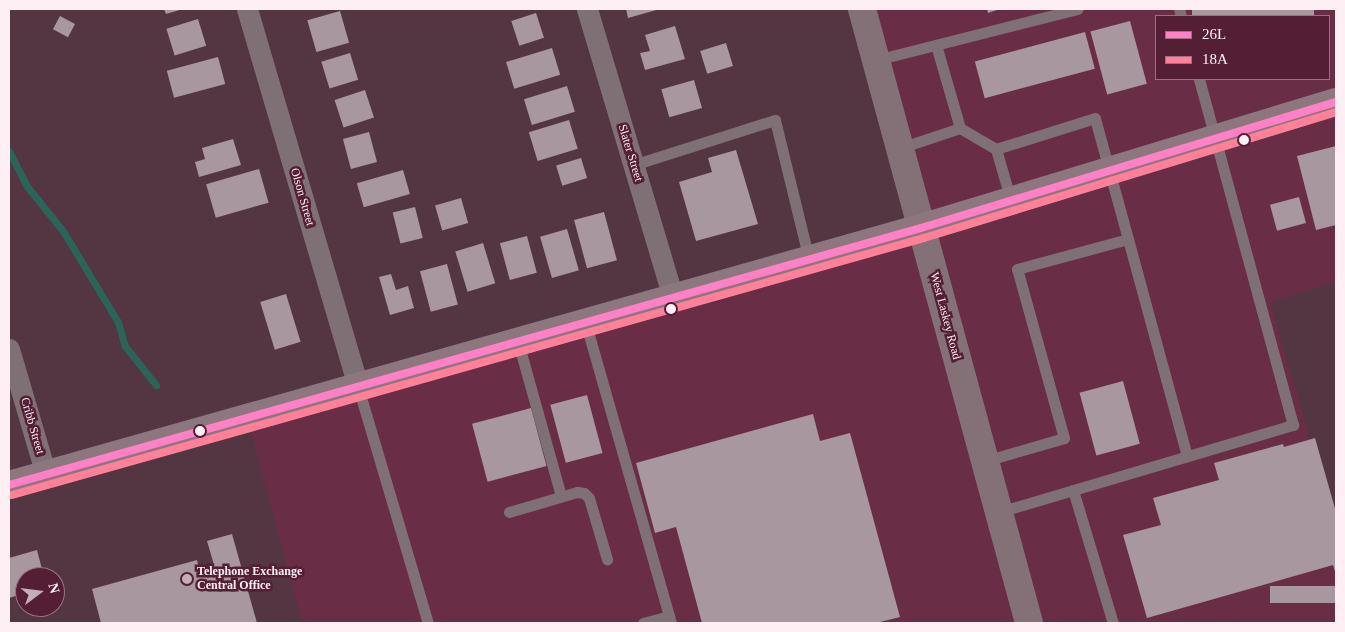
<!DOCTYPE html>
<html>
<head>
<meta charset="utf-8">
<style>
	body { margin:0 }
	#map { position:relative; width:1345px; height:632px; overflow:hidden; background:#533642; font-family:"Times New Roman",serif }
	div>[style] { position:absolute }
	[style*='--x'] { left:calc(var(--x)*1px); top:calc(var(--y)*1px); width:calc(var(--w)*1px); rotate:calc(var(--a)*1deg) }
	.built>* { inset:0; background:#692e46 }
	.stream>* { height:7px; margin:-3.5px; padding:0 3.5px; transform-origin:3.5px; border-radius:3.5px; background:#2b6559 }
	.building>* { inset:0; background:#a8979e; transform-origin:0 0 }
	.lane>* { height:11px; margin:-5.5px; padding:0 5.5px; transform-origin:5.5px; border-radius:5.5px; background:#7f7075 }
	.street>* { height:21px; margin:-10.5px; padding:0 10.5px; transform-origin:10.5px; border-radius:10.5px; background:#7f7075 }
	.secondary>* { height:28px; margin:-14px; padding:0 14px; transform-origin:14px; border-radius:14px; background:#847178 }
	.primary>* { height:28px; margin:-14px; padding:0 14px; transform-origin:14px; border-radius:14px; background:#8d777f }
	.bus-1>* { height:8px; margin:-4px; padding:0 4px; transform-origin:4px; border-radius:4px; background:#ff80c5 }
	.bus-2>* { height:8px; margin:-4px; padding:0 4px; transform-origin:4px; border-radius:4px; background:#ff8098 }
	.dots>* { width:14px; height:14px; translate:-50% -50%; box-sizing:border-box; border:2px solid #541f35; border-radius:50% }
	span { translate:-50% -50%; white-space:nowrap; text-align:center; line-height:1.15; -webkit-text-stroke:5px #541f35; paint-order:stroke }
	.street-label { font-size:12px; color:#feeff4 }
	.poi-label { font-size:12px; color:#feeff4; font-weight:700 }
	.left { translate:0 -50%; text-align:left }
	.frame { position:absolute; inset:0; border:10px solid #feeff4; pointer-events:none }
	.legend { position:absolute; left:1155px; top:15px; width:175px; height:65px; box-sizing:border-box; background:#541f35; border:1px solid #987281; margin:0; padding:6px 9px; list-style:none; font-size:15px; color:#feeff4 }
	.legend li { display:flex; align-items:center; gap:10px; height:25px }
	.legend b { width:25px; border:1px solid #987281 }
	.north { position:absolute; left:15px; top:567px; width:50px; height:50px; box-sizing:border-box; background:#541f35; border:1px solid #987281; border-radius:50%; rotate:75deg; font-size:14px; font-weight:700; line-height:20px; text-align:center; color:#feeff4 }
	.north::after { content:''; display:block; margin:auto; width:18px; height:22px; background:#c2aeb6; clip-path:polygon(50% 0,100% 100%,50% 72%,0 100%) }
</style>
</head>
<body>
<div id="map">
	<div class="built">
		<i style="clip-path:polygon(evenodd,861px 9px,1336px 9px,1336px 282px,1270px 302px,1336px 528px,1336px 623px,302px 623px,247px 417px,921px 228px,861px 9px,1156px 16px,1329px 16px,1329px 79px,1156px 79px,1156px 16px)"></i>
	</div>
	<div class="stream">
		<i style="--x:9;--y:151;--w:38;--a:63"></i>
		<i style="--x:26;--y:185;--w:59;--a:51.2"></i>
		<i style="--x:63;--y:231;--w:106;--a:58.9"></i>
		<i style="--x:118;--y:322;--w:25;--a:74"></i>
		<i style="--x:125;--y:346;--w:50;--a:51.5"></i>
	</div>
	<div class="building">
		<i style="clip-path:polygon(164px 9px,183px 9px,166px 14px)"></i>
		<i style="clip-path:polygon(626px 9px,660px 9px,628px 18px)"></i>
		<i style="clip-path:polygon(987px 9px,1000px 9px,988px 13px)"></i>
		<i style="left:1192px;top:9px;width:122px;height:7px"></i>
		<i style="left:340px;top:11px;width:33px;height:34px;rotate:74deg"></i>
		<i style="left:536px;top:13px;width:26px;height:26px;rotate:72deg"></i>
		<i style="left:60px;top:16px;width:17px;height:15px;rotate:28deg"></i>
		<i style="left:198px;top:19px;width:28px;height:33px;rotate:73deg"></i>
		<i style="left:1130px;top:21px;width:65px;height:41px;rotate:75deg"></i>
		<i style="clip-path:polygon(675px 26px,685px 59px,645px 70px,640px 53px,650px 51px,645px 35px)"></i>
		<i style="left:1085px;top:32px;width:38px;height:114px;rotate:75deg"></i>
		<i style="left:726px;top:43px;width:24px;height:27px;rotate:73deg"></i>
		<i style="left:552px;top:48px;width:28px;height:48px;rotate:73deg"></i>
		<i style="left:350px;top:53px;width:28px;height:30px;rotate:73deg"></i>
		<i style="left:218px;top:57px;width:28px;height:53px;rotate:75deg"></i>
		<i style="left:694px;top:80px;width:29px;height:34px;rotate:74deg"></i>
		<i style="left:567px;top:86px;width:27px;height:45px;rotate:73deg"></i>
		<i style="left:365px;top:90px;width:29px;height:32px;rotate:72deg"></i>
		<i style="left:569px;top:120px;width:30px;height:42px;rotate:73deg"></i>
		<i style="left:369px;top:132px;width:31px;height:27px;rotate:75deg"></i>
		<i style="clip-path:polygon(233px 139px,241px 165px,199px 177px,195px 162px,205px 159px,202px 148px)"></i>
		<i style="clip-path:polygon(1336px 146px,1336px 225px,1316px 230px,1297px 156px)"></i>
		<i style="clip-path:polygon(736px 150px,758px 224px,696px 241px,679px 182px,712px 172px,708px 158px)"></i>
		<i style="left:581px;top:158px;width:21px;height:26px;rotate:73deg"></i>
		<i style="left:259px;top:169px;width:35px;height:55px;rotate:74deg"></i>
		<i style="left:403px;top:170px;width:25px;height:48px;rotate:74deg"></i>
		<i style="left:1299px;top:197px;width:27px;height:30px;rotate:75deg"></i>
		<i style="left:461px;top:198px;width:26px;height:27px;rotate:74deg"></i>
		<i style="left:415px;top:207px;width:32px;height:23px;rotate:76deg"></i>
		<i style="left:604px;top:212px;width:50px;height:31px;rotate:75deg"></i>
		<i style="left:567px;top:229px;width:43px;height:28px;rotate:74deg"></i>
		<i style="left:527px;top:236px;width:38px;height:28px;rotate:75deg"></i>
		<i style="left:483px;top:243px;width:42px;height:29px;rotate:73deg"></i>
		<i style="left:447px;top:264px;width:42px;height:28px;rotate:75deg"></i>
		<i style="clip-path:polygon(391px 274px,396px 290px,408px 286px,414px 308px,390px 315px,379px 277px)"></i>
		<i style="left:286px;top:294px;width:50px;height:27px;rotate:73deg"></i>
		<i style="left:1123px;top:381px;width:65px;height:45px;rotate:75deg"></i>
		<i style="left:587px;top:395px;width:60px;height:38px;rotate:75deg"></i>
		<i style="left:531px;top:408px;width:60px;height:61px;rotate:75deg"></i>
		<i style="clip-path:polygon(813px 414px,820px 441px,850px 433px,900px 617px,876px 623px,702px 623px,676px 527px,655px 533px,636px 463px)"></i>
		<i style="clip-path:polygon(1315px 438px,1336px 512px,1336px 575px,1333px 565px,1147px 618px,1123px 535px,1161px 525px,1153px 498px,1219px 480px,1214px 463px,1283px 444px,1284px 447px)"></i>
		<i style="clip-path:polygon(232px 534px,257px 623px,101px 623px,92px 589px,197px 560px,199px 569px,214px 565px,207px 541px)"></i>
		<i style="clip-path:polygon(37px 550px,44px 577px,25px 577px,25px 593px,9px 598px,9px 558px)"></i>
		<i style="left:1336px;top:586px;width:17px;height:66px;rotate:90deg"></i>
	</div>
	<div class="lane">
		<i style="--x:1179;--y:9;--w:7;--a:74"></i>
		<i style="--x:876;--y:60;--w:208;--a:-14.2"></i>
		<i style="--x:960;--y:128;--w:42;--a:30.3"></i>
		<i style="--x:996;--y:149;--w:54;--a:73.9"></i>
		<i style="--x:900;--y:148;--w:63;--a:-18.4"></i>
		<i style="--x:960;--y:128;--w:86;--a:-106.1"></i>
		<i style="--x:633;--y:165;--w:149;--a:-17.6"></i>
		<i style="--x:775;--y:120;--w:143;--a:76.3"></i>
		<i style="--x:1128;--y:239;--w:225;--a:74.8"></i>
		<i style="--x:585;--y:321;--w:314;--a:74.1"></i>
		<i style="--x:518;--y:342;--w:160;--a:74.4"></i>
		<i style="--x:358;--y:387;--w:246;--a:73.5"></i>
		<i style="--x:985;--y:461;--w:82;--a:-16.2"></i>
		<i style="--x:1064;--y:438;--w:175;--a:-105.5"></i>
		<i style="--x:1017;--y:269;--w:115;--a:-15.1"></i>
		<i style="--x:1128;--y:239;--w:125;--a:-105.3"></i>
		<i style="--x:1095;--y:118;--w:104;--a:162.6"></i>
		<i style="--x:1073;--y:490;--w:139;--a:73.3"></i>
		<i style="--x:509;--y:512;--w:71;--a:-16.4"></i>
		<i style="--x:577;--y:492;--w:7;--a:8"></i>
		<i style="--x:584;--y:493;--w:7;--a:45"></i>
		<i style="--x:589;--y:498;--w:64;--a:73.6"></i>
		<i style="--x:999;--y:512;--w:307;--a:-16.5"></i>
		<i style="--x:1293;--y:425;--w:359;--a:-105.2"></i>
		<i style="--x:643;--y:623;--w:27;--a:-15"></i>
	</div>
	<div class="street">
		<i style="--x:247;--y:9;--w:392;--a:73.6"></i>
		<i style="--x:587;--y:9;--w:301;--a:73.4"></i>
		<i style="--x:9;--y:349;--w:131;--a:73.6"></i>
	</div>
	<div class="secondary">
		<i style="--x:862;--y:9;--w:636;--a:74.78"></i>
	</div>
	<div class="primary">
		<i style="--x:9;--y:485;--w:948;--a:-15.74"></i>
		<i style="--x:921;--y:228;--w:434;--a:-16.9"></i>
	</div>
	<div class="bus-1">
		<i style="--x:9;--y:485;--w:948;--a:-15.74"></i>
		<i style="--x:921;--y:228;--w:434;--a:-16.9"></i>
	</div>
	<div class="bus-2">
		<i style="--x:12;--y:495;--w:948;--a:-15.74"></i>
		<i style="--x:924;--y:238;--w:431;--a:-17"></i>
	</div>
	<div class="dots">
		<i style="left:1244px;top:140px;background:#feeff4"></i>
		<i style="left:671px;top:309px;background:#feeff4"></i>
		<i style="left:200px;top:431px;background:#feeff4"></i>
		<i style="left:187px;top:579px;background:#c2aeb6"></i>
	</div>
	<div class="street-label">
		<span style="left:630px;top:153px;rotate:73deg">Slater Street</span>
		<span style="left:302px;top:197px;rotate:74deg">Olson Street</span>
		<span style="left:945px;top:316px;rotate:75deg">West Laskey Road</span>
		<span style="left:32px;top:426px;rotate:74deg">Cribb Street</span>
	</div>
	<div class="poi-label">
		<span class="left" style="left:197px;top:579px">Telephone Exchange<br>Central Office</span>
	</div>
	<div class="frame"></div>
	<ul class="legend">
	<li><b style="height:6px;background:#ff80c5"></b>26L</li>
	<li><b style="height:6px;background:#ff8098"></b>18A</li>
	</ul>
	<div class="north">N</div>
</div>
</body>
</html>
